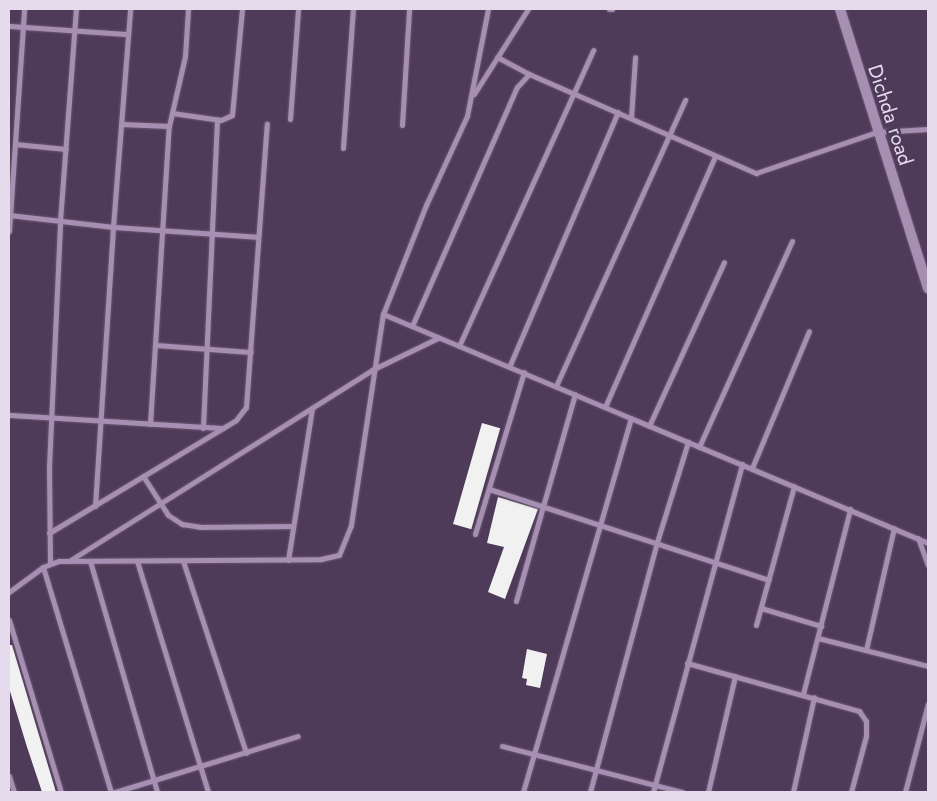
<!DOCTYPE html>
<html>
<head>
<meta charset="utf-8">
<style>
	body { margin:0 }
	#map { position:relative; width:937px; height:801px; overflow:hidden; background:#4e3a59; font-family:Jost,sans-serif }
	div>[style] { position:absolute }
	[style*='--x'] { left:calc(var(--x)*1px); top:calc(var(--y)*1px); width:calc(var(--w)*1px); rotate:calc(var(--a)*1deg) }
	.building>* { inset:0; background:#f1f1f1; transform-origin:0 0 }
	.roads { filter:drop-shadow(0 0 1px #695872) drop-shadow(0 0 1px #695872) }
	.street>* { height:5px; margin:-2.5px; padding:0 2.5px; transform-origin:2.5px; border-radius:2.5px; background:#a68fb3 }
	.secondary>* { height:10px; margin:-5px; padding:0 5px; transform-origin:5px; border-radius:5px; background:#a68fb3 }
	span { translate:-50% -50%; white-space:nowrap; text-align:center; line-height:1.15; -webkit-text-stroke:5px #4e3a59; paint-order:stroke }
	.street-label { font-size:20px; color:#e6daed }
	.frame { position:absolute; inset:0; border:10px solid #e6daed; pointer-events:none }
</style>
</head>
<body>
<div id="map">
	<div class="building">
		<i style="left:482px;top:423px;width:19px;height:105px;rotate:16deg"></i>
		<i style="clip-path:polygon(498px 497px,538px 509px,505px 599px,488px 592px,504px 547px,487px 543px)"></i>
		<i style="clip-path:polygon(9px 645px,12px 645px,56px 792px,42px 792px,27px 747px,9px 688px)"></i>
		<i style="clip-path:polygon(527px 649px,547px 654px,540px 688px,526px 685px,527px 679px,522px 678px)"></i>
	</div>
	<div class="roads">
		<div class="street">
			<i style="--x:488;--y:9;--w:109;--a:101.1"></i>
			<i style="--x:467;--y:116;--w:98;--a:114.7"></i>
			<i style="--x:426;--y:205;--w:117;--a:111.5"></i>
			<i style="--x:383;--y:314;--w:591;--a:22.79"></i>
			<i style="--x:609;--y:9;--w:3;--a:0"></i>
			<i style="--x:9;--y:26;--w:118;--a:3.9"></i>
			<i style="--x:497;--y:57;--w:36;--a:28"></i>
			<i style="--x:474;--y:94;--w:101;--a:-57.6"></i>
			<i style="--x:172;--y:113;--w:49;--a:8.1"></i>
			<i style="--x:221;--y:120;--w:12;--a:-24"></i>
			<i style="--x:232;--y:115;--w:106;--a:-84.6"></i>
			<i style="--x:631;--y:118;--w:61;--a:-86.2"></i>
			<i style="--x:290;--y:119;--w:110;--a:-85.8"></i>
			<i style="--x:121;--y:124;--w:48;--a:2.4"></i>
			<i style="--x:402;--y:125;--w:116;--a:-86.5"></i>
			<i style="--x:15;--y:144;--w:51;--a:5.6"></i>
			<i style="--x:343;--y:148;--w:139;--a:-85.9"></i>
			<i style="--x:9;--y:215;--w:105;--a:6.6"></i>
			<i style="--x:113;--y:227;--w:219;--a:-85.5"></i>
			<i style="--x:9;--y:231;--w:223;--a:-86.1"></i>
			<i style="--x:412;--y:326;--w:261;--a:-66.3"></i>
			<i style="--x:517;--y:87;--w:18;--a:-47"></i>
			<i style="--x:529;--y:74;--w:248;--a:23.6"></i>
			<i style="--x:756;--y:173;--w:128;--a:-18.7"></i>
			<i style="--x:877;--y:132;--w:51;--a:-3.4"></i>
			<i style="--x:155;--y:345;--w:96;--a:4.2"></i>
			<i style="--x:459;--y:346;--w:325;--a:-65.6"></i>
			<i style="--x:510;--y:365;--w:275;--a:-66.9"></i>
			<i style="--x:556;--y:386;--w:314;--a:-65.7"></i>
			<i style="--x:605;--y:407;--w:273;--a:-66.3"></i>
			<i style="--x:9;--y:415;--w:214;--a:3.5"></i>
			<i style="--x:150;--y:424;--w:299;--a:-86.4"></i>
			<i style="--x:169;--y:126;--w:72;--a:-77.1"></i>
			<i style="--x:185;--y:56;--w:47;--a:-86.3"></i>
			<i style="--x:649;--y:426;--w:180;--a:-65.4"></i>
			<i style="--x:203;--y:428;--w:309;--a:-87.4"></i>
			<i style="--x:699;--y:447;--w:226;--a:-65.7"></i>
			<i style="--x:752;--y:468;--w:148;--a:-67.4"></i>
			<i style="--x:143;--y:476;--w:46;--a:57.3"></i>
			<i style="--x:168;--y:515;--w:17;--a:33"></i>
			<i style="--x:182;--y:524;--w:18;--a:9"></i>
			<i style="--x:200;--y:527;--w:93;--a:-0.6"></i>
			<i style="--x:489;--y:489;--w:294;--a:18"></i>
			<i style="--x:95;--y:506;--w:280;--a:-86.3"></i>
			<i style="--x:113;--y:227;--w:145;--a:3.9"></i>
			<i style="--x:49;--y:533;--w:218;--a:-31.1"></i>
			<i style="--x:236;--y:420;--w:16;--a:-52"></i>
			<i style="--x:246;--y:407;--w:284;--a:-85.8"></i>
			<i style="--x:475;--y:534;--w:169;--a:-73.2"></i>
			<i style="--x:918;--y:538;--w:29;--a:70"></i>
			<i style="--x:288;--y:560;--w:154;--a:-81"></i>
			<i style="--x:69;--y:561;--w:358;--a:-32.2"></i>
			<i style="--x:372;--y:370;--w:73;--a:-25.9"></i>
			<i style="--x:90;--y:561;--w:241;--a:73.8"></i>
			<i style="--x:137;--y:561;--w:242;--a:72.9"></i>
			<i style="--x:183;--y:561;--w:202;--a:71.8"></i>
			<i style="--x:50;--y:563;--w:96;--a:-90.6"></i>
			<i style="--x:49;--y:467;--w:246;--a:-87.4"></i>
			<i style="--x:60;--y:221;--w:213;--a:-85.7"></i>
			<i style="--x:43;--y:567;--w:235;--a:73.2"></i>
			<i style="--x:9;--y:592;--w:42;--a:-36.3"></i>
			<i style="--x:43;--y:567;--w:17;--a:-21"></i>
			<i style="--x:59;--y:561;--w:262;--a:-0.4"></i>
			<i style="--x:321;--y:559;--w:18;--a:-13"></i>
			<i style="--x:339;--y:555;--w:32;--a:-68"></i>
			<i style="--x:351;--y:525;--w:213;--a:-81.4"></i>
			<i style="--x:516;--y:601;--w:215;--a:-74.1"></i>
			<i style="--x:761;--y:608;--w:63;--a:16.7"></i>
			<i style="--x:9;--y:620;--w:180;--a:73.2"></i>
			<i style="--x:756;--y:625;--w:144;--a:-74.7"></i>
			<i style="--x:818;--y:638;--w:114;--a:14.3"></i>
			<i style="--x:866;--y:650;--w:125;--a:-77.1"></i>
			<i style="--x:687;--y:663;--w:179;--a:15.6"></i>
			<i style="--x:859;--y:711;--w:12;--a:55"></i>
			<i style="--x:866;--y:721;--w:15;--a:90"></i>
			<i style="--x:866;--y:736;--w:58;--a:105"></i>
			<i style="--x:803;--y:694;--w:191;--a:-75.7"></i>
			<i style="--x:502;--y:746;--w:186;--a:14.3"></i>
			<i style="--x:9;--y:776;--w:17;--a:73"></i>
			<i style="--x:115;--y:792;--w:191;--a:-17"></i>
			<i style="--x:523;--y:792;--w:389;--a:-73.9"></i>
			<i style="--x:590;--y:792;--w:259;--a:-75"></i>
			<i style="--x:657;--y:542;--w:105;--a:-72.8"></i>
			<i style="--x:653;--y:792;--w:340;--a:-74.8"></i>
			<i style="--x:708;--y:792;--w:119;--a:-76.9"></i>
			<i style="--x:793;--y:792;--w:97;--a:-77.5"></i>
			<i style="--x:905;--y:792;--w:91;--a:-75.4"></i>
		</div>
		<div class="secondary">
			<i style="--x:840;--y:9;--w:293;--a:72.5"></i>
		</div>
	</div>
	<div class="street-label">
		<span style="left:890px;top:115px;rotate:72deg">Dichda road</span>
	</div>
	<div class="frame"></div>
</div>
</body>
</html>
